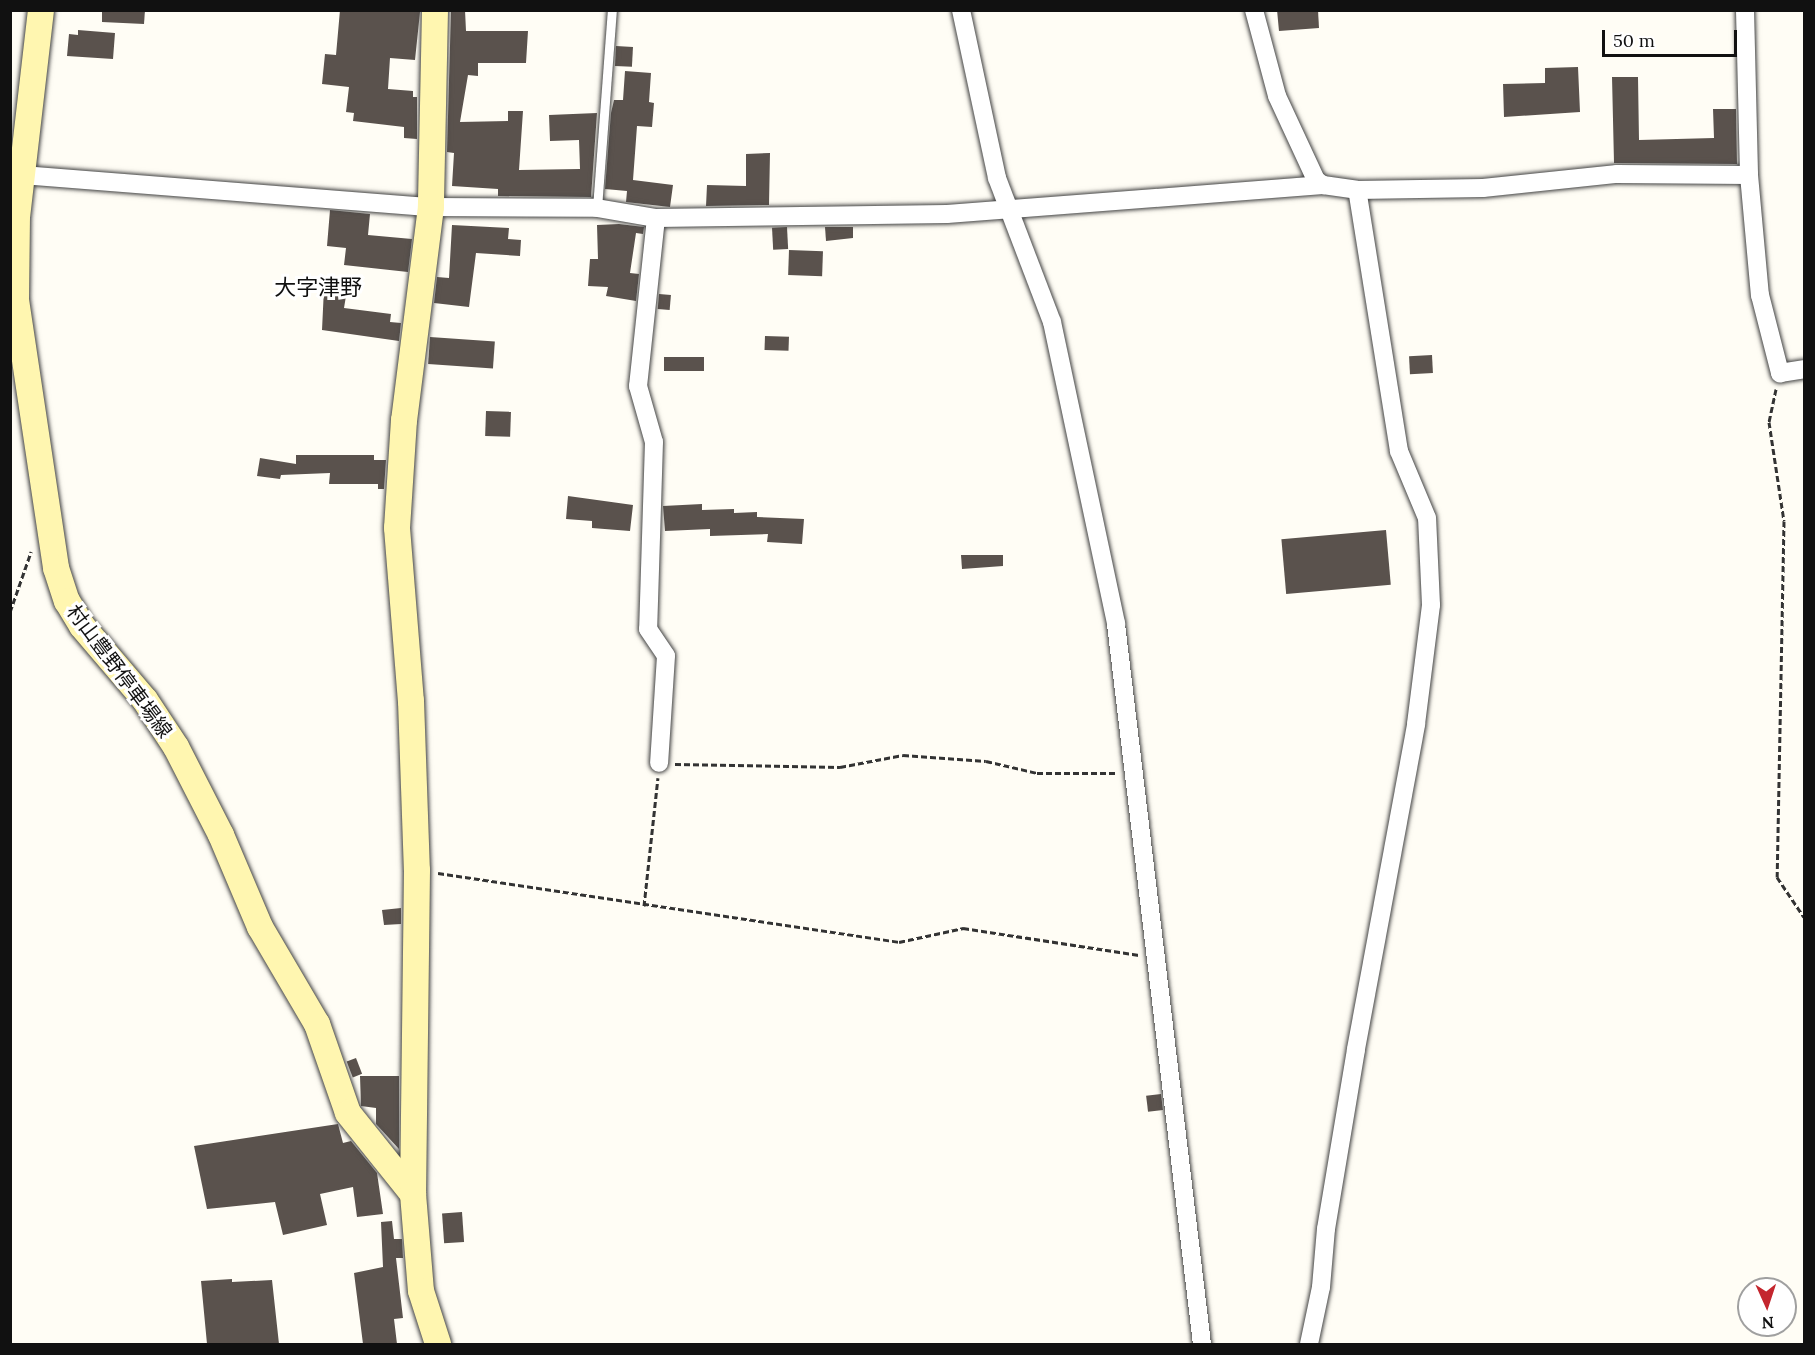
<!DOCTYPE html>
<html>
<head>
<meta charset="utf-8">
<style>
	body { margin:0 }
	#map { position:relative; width:1815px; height:1355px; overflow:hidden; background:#fffdf5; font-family:Lora,"Noto Sans JP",serif }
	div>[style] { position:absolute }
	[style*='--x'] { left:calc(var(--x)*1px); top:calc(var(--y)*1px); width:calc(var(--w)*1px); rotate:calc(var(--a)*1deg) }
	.building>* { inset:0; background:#5a524d; transform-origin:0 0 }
	.path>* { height:3px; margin-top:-1.5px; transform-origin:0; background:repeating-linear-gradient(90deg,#333 0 6px,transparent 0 9px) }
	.roads { filter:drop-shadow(0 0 2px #444) drop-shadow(0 0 2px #444) }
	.lane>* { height:9px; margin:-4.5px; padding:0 4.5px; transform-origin:4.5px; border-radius:4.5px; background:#fff }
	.street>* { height:18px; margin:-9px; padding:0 9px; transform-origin:9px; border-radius:9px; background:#fff }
	.secondary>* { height:26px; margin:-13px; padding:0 13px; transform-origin:13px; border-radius:13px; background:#fff6b0 }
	span { translate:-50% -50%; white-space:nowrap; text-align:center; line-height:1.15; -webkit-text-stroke:6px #fff; paint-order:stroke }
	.street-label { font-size:20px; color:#111 }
	.quarter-label { font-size:22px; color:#111 }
	.frame { position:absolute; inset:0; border:12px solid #111; pointer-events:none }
	.north { position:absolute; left:1737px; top:1277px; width:60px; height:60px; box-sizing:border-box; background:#fff; border:2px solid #a0a0a0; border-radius:50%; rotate:177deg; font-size:16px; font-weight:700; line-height:24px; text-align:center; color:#111 }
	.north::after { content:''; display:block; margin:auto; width:21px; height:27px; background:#c4262e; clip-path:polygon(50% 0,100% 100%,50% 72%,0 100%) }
	.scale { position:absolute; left:1602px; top:30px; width:135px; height:27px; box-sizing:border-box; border:3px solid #111; border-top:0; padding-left:8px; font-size:18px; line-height:21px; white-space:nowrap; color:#111; -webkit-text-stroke:4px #fff; paint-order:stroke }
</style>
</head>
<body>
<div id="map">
	<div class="building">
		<i style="clip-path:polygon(102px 10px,145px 10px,144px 24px,102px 22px)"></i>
		<i style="clip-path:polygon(340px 10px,420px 12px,415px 60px,390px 58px,388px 89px,413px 91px,413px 97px,417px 97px,417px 139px,404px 138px,404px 127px,353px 121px,354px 113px,346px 112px,349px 87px,322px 84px,325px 54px,336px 55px)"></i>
		<i style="clip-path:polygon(451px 10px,465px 10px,466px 31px,528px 31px,526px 63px,478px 63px,478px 76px,468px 75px,460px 122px,508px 121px,508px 111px,523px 111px,519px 170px,580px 169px,579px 140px,550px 141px,549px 115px,597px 113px,591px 197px,498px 196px,498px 189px,452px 186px,454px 153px,447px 152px)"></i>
		<i style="clip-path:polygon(1277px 10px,1318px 10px,1319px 28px,1279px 31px)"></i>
		<i style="clip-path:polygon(78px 30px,115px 33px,113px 59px,67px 56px,69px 34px,78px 35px)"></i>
		<i style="left:616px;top:46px;width:17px;height:20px;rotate:3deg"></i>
		<i style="clip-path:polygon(1578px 67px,1580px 112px,1504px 117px,1503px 84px,1545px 83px,1545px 68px)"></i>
		<i style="clip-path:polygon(625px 71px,651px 73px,649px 102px,654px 103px,652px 127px,637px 126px,633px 180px,673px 185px,670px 207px,626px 202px,627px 191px,605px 189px,611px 113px,614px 100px,623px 100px)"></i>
		<i style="clip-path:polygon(1612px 77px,1638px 77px,1639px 140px,1714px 138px,1713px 109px,1736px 109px,1737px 164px,1614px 163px)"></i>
		<i style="clip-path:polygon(770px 153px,769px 205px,706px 206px,707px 185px,746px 186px,746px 154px)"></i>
		<i style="clip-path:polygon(330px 210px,370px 214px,368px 235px,412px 239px,408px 272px,344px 265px,346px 248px,327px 246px)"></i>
		<i style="clip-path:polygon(619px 224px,644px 227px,643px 234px,636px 233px,630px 273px,639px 274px,636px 301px,606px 296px,608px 287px,588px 286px,590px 259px,598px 259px,597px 225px)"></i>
		<i style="clip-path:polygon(452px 225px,509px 228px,508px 239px,521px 240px,520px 256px,476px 253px,469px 307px,434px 303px,437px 277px,449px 278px)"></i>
		<i style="left:787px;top:227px;width:22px;height:15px;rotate:87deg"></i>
		<i style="clip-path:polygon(825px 227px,853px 227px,853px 238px,826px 241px)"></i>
		<i style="left:789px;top:250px;width:34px;height:25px;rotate:2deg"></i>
		<i style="clip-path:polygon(324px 288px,347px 290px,344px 308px,391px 314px,390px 322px,401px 323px,399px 341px,322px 330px)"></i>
		<i style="left:659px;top:294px;width:12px;height:15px;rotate:5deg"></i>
		<i style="left:765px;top:336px;width:24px;height:14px;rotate:2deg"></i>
		<i style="left:430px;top:337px;width:65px;height:27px;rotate:4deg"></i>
		<i style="left:1432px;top:355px;width:18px;height:23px;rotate:87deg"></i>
		<i style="left:664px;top:357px;width:40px;height:14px"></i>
		<i style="left:486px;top:411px;width:25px;height:25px;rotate:2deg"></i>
		<i style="clip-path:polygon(296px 455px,374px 455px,374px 460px,386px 460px,384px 489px,378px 489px,378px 484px,329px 484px,330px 473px,281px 475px,280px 479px,257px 476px,260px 458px,296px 464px)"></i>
		<i style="clip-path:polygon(568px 496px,633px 505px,630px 531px,592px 528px,592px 521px,566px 519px)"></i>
		<i style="clip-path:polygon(702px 504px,702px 510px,734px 509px,734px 513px,757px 512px,757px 517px,804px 519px,802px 544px,767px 542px,768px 534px,710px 536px,710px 529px,665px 531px,663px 506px)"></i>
		<i style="left:1386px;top:530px;width:55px;height:105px;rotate:85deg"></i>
		<i style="clip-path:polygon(961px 555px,1003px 555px,1003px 566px,962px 569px)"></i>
		<i style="clip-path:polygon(401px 908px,401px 924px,384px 925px,382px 910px)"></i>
		<i style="left:356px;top:1058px;width:17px;height:10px;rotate:69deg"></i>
		<i style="clip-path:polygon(360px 1076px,399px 1076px,399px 1149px,376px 1124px,376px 1108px,361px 1106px)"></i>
		<i style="left:1161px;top:1094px;width:16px;height:15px;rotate:83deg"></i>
		<i style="clip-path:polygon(338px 1124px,343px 1143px,351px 1141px,377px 1173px,383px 1214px,357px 1217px,353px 1187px,320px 1194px,327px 1225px,283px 1235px,275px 1202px,207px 1209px,194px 1146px)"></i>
		<i style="left:462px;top:1212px;width:30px;height:20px;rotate:86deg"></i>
		<i style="clip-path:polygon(392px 1221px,394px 1239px,402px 1239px,403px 1258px,396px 1258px,403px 1318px,394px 1319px,397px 1344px,363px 1344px,354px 1273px,383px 1267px,381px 1222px)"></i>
		<i style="clip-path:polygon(232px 1279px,232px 1282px,272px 1280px,279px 1344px,207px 1344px,201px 1281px)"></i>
	</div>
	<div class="path">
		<i style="--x:1776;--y:389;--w:34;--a:102"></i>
		<i style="--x:1769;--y:422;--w:100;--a:81.4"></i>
		<i style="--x:1784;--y:521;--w:356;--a:91.1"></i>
		<i style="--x:1777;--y:877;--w:48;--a:56"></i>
		<i style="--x:10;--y:612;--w:64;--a:-70.7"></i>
		<i style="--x:675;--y:764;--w:165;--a:1"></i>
		<i style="--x:840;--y:767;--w:64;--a:-10.8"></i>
		<i style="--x:903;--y:755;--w:83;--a:4.1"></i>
		<i style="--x:986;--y:761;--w:52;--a:13.2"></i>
		<i style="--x:1037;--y:773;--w:78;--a:0"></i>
		<i style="--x:438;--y:873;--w:466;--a:8.5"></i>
		<i style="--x:899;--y:942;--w:66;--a:-12.3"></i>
		<i style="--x:963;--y:928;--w:178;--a:8.7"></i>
		<i style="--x:644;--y:906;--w:129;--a:-83.8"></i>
	</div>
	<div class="roads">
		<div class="lane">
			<i style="--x:597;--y:208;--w:199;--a:-85.7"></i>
		</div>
		<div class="street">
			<i style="--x:961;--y:10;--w:172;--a:77.9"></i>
			<i style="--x:997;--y:178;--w:154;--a:69.1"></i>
			<i style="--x:1052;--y:322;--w:309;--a:78"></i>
			<i style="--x:1116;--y:624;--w:725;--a:83.19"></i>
			<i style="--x:1254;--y:10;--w:89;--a:75"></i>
			<i style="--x:1277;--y:96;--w:93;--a:65.1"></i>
			<i style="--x:1316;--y:180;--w:9;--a:36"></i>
			<i style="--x:1745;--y:10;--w:165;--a:88.6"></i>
			<i style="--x:1749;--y:175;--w:121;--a:84.8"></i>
			<i style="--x:1760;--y:295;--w:81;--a:75.6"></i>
			<i style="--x:1780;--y:373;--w:24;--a:-9"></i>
			<i style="--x:22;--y:175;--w:410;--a:4.5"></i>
			<i style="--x:431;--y:207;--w:166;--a:0.3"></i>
			<i style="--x:597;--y:208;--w:60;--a:9.6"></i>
			<i style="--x:656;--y:218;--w:291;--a:-0.8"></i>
			<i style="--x:947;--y:214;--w:377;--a:-4.4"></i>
			<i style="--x:1323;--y:185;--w:34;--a:8"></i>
			<i style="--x:1357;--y:190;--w:126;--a:-0.9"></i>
			<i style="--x:1483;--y:188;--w:135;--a:-6"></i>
			<i style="--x:1617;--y:174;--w:132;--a:0.4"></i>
			<i style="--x:656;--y:218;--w:169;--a:96.1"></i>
			<i style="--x:638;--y:386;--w:58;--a:74.1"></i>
			<i style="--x:654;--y:442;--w:187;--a:91.8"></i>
			<i style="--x:648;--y:629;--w:32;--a:56"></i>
			<i style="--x:666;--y:656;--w:107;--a:93.7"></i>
			<i style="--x:1309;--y:1344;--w:58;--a:-78.1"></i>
			<i style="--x:1321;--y:1287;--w:58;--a:-85.1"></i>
			<i style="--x:1326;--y:1229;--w:182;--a:-80.5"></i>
			<i style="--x:1356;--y:1049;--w:330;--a:-79.5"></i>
			<i style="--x:1416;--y:724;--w:120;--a:-82.8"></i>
			<i style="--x:1431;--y:605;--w:87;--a:-92.6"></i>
			<i style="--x:1427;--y:518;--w:73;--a:-112.7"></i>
			<i style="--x:1399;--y:451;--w:264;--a:-99.1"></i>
		</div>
		<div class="secondary">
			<i style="--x:41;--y:10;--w:207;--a:96.6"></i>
			<i style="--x:17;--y:216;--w:84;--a:90.7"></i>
			<i style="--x:16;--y:300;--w:271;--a:81.5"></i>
			<i style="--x:56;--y:568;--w:35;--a:72"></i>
			<i style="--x:67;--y:601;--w:29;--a:59"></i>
			<i style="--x:82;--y:626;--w:97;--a:49.6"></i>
			<i style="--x:145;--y:700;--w:56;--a:56.6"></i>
			<i style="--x:176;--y:747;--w:99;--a:62.9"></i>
			<i style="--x:221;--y:835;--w:100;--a:67"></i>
			<i style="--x:260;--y:927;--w:113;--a:59.6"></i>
			<i style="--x:317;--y:1024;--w:94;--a:70.8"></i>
			<i style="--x:348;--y:1113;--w:104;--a:51.3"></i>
			<i style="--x:435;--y:10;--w:197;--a:91.2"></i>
			<i style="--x:431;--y:207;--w:215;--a:97.2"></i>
			<i style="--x:404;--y:420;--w:108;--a:93.7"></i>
			<i style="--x:397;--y:528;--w:174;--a:85.4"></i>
			<i style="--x:411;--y:701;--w:169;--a:88"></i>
			<i style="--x:417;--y:870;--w:324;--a:90.7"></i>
			<i style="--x:413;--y:1194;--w:97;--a:85.3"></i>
			<i style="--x:421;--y:1291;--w:56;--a:72.2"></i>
		</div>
	</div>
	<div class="street-label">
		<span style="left:120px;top:671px;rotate:53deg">村山豊野停車場線</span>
	</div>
	<div class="quarter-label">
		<span style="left:318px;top:288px">大字津野</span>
	</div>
	<div class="frame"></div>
	<div class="north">N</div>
	<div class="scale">50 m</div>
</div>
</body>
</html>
